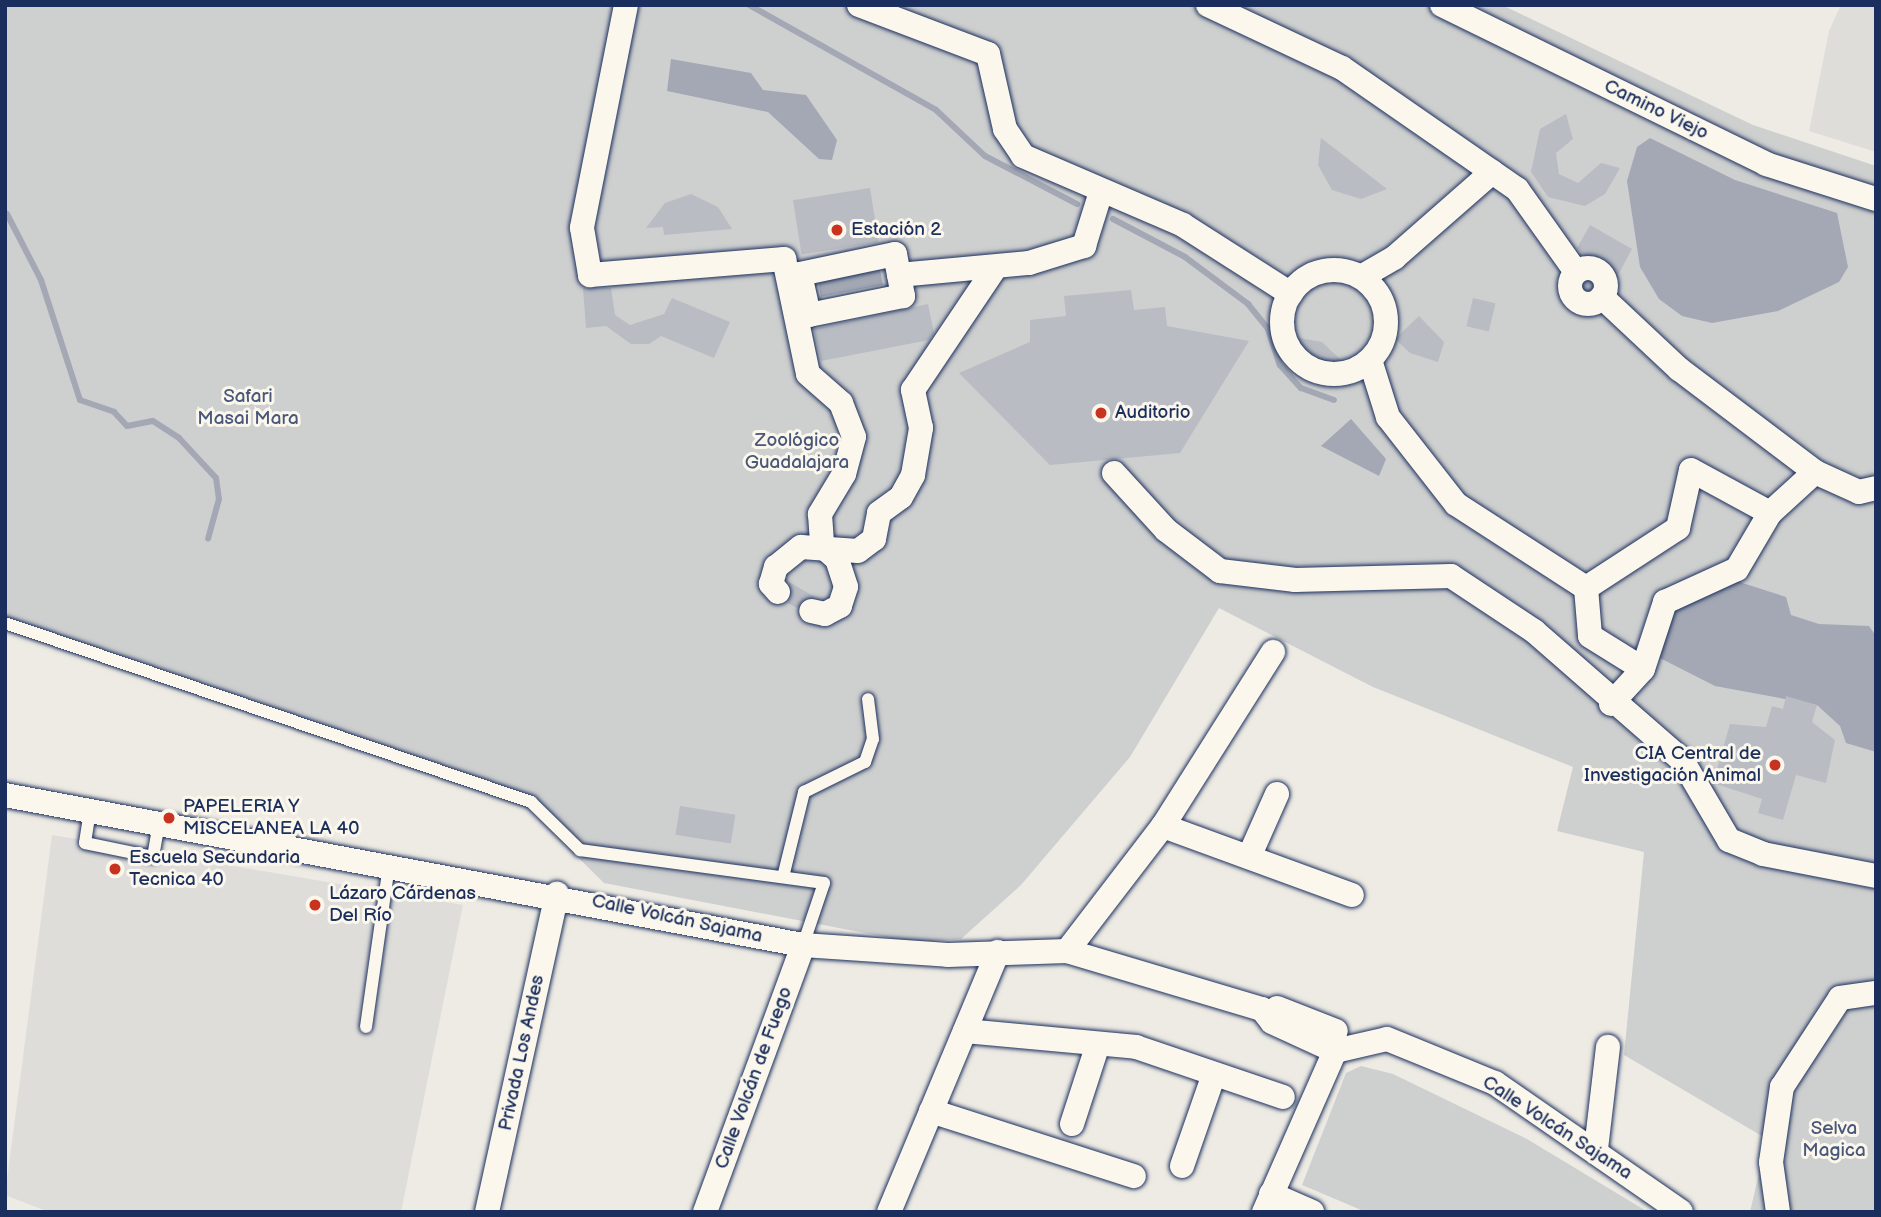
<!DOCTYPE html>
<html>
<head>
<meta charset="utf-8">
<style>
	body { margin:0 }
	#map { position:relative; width:1881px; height:1217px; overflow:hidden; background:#eeebe4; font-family:"Balsamiq Sans",sans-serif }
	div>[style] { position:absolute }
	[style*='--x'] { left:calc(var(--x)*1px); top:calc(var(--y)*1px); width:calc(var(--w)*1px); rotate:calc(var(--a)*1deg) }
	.built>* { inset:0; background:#deddda }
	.green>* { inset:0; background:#cecfcf }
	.water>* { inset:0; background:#a3a8b4; transform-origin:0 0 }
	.stream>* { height:6px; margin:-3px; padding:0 3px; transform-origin:3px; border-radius:3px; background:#a3a8b4 }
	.building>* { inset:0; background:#b9bcc3; transform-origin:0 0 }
	.roads { filter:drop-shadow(0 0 2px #1b2f5e) drop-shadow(0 0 2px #1b2f5e) }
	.lane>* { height:12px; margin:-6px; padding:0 6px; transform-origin:6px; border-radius:6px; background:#fbf7ec }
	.street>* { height:24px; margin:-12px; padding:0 12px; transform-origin:12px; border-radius:12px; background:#fbf7ec }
	.street>.ring { margin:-12px; padding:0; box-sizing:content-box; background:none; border:24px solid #fbf7ec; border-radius:50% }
	.dots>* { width:19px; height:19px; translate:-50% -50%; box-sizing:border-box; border:4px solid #fbf7ec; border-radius:50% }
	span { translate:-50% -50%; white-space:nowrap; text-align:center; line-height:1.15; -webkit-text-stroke:6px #fbf7ec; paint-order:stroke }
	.street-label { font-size:19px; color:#1b2f5e }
	.poi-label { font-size:19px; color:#1b2f5e }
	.left { translate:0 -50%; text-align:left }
	.right { translate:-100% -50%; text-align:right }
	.park-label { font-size:19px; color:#48577a }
	.frame { position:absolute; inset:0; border:7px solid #1b2f5e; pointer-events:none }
</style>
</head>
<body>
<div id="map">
	<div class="built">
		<i style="clip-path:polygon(1841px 5px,1876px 5px,1876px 152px,1809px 131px,1829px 31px)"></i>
		<i style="clip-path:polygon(52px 835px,463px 905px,401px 1212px,49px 1212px,5px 1195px)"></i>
	</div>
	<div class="green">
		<i style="clip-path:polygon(5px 5px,1502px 5px,1753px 125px,1876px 166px,1876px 1212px,1750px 1212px,1767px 1139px,1624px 1055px,1644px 852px,1557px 831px,1573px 767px,1373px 687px,1219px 608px,1130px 757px,1021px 885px,961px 939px,912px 942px,604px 883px,528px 808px,5px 630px)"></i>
		<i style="clip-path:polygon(1361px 1066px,1393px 1074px,1527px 1139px,1648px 1212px,1366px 1212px,1302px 1185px,1346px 1073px)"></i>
	</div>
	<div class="water">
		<i style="clip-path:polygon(671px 59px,751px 73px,763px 90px,806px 95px,837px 140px,832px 160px,819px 159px,768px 112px,667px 91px)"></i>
		<i style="clip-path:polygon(1650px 138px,1735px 180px,1837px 213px,1848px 267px,1839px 282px,1778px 311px,1712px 323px,1682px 316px,1659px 299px,1640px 267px,1627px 181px,1637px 147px)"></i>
		<i style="left:880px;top:270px;width:15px;height:63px;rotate:79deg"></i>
		<i style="clip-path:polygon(1351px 419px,1386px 459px,1379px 476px,1321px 446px)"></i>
		<i style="clip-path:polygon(1727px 578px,1786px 597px,1791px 615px,1819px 624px,1869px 626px,1876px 636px,1876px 752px,1846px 743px,1840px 726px,1817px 705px,1715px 686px,1654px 655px,1668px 609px)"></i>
	</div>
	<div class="stream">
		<i style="--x:749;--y:5;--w:214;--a:29.3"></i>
		<i style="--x:936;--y:110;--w:67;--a:43.2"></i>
		<i style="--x:985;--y:156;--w:104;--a:27.6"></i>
		<i style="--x:7;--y:214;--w:74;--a:62.7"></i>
		<i style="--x:41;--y:280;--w:126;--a:72"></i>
		<i style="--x:80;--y:400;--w:36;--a:19"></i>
		<i style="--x:114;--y:412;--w:19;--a:47"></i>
		<i style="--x:127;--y:426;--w:26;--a:-11"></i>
		<i style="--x:153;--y:421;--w:31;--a:33"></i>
		<i style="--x:179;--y:438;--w:54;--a:47.2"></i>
		<i style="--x:216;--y:478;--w:21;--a:82"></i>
		<i style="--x:219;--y:499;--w:41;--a:105.4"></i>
		<i style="--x:1113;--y:219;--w:81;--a:27.8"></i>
		<i style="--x:1185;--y:257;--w:79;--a:36.7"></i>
		<i style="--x:1248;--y:304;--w:32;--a:51"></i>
		<i style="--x:1268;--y:329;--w:38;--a:72"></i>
		<i style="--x:1280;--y:365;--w:31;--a:48"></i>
		<i style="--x:1301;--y:388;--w:35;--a:20"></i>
	</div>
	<div class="building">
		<i style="clip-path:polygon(1566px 114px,1573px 139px,1556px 153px,1559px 174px,1578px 183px,1601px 163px,1620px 168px,1605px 194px,1585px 206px,1548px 197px,1531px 172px,1540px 129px)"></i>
		<i style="clip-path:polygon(1321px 138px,1387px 189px,1361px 199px,1332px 190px,1318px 165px)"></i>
		<i style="left:870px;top:188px;width:55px;height:78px;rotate:81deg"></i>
		<i style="clip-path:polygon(691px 194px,718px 207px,732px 229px,664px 235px,663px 227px,646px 228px,665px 203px)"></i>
		<i style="clip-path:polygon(1590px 225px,1632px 249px,1617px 277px,1605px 270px,1586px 298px,1576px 287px,1589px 279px,1593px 263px,1577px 248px)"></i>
		<i style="clip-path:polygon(583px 288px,611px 288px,615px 315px,630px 325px,664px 314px,672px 298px,730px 322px,714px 358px,661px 336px,649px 344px,631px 344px,606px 326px,586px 328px)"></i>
		<i style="clip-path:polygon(1131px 290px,1134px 310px,1165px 307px,1167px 326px,1249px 341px,1180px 453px,1050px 465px,959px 373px,1030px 342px,1030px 320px,1066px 316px,1064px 296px)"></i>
		<i style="left:1473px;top:298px;width:23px;height:29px;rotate:13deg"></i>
		<i style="clip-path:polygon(928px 304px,934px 333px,929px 340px,821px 361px,814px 329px)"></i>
		<i style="clip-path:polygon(1419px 316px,1444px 342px,1438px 362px,1410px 353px,1395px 339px)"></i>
		<i style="clip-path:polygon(1287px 336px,1322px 342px,1346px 365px,1313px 358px)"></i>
		<i style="clip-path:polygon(789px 582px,815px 597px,797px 608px,788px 603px)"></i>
		<i style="clip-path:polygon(1786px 696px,1817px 705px,1812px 722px,1835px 740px,1826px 783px,1796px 775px,1783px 820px,1758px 813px,1762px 799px,1713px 783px,1730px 724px,1766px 727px,1772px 706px,1783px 709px)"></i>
		<i style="left:680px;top:806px;width:56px;height:29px;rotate:9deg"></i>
	</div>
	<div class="roads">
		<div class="lane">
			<i style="--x:5;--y:623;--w:556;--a:18.79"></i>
			<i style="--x:531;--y:802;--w:69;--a:44.4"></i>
			<i style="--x:580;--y:850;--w:246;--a:7.7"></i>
			<i style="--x:824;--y:883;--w:65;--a:108.7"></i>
			<i style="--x:90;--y:811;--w:32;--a:99"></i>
			<i style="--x:85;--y:843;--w:69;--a:11.6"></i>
			<i style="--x:153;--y:857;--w:35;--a:-80"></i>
			<i style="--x:783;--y:877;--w:88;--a:-76.1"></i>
			<i style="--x:804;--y:792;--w:68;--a:-26.2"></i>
			<i style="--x:865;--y:762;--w:24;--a:-71"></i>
			<i style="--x:873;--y:739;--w:40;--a:-97.1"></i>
			<i style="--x:366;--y:1027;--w:164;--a:-81.9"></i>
		</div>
		<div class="street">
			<i style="--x:626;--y:5;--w:227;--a:101.2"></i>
			<i style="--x:582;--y:228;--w:48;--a:80.3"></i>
			<i style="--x:590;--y:275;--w:195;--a:-4.7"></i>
			<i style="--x:784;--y:259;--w:117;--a:78.2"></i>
			<i style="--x:808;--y:374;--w:44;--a:41.3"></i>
			<i style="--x:841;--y:403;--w:36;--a:69"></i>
			<i style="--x:854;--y:437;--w:38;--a:105"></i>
			<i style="--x:844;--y:474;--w:47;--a:121"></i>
			<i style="--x:820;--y:514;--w:32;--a:86"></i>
			<i style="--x:822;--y:546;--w:20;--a:41"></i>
			<i style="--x:837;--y:559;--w:29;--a:72"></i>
			<i style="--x:846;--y:587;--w:20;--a:108"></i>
			<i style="--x:840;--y:606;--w:17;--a:152"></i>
			<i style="--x:825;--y:614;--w:14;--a:-168"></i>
			<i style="--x:859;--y:5;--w:138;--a:20.8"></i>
			<i style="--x:988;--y:54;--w:77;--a:77.2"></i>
			<i style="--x:1005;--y:129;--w:32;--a:56"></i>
			<i style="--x:1023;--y:156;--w:174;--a:23.3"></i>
			<i style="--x:1183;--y:225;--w:128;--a:32.6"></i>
			<i style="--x:1208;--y:5;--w:148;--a:25.2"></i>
			<i style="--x:1342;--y:68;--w:213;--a:34.7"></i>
			<i style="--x:1517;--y:189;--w:102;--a:54.6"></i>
			<i style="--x:1442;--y:5;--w:361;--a:26.1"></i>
			<i style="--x:1766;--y:164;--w:115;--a:17.7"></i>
			<i style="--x:895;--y:254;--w:43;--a:79.2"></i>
			<i style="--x:903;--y:296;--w:96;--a:168.6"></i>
			<i style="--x:809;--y:315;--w:42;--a:-102.4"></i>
			<i style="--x:800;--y:274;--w:97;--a:-11.9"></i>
			<i class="ring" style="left:1570px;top:268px;width:12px;height:12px"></i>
			<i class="ring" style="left:1282px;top:270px;width:80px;height:80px"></i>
			<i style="--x:899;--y:275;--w:131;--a:-5.3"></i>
			<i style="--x:1029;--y:263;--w:58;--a:-17.2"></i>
			<i style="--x:1084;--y:246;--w:53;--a:-72.6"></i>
			<i style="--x:1361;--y:277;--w:39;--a:-30"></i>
			<i style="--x:1395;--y:257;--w:129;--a:-41.2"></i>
			<i style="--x:1602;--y:297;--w:105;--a:43.1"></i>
			<i style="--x:1679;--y:369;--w:171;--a:37.1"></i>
			<i style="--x:1815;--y:472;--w:48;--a:24.4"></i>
			<i style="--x:1859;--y:492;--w:17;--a:-13"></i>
			<i style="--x:1370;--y:360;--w:60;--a:72.5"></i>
			<i style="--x:1388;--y:417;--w:110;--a:52"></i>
			<i style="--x:1456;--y:504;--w:155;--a:32.9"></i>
			<i style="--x:1586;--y:588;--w:110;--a:-33.1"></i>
			<i style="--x:1678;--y:528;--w:59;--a:-77.4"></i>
			<i style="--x:1691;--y:470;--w:90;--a:28.6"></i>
			<i style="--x:1770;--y:513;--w:61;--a:-42.3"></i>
			<i style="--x:1114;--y:473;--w:77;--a:47.6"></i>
			<i style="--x:1166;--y:530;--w:68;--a:37.2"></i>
			<i style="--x:1220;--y:571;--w:76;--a:6.8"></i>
			<i style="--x:1295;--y:580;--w:156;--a:-1.5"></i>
			<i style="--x:1451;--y:576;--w:100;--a:33.5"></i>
			<i style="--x:1534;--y:631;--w:196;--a:41.1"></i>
			<i style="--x:1682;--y:760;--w:93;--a:59.6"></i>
			<i style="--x:1729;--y:840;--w:37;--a:22"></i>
			<i style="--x:1763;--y:854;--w:115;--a:11"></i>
			<i style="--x:1586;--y:588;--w:48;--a:85.2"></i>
			<i style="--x:1590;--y:636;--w:62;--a:31.9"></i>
			<i style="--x:778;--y:592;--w:11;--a:-131"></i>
			<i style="--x:771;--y:584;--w:18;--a:-74"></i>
			<i style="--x:776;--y:567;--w:32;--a:-39"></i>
			<i style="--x:801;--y:547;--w:57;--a:4"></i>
			<i style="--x:858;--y:551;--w:20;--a:-37"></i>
			<i style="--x:874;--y:539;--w:26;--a:-79"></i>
			<i style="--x:879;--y:513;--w:27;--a:-36"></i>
			<i style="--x:901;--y:497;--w:25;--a:-61"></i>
			<i style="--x:913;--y:475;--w:48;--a:-80.3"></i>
			<i style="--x:921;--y:428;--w:39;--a:-102"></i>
			<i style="--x:913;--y:390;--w:147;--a:-56.1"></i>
			<i style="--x:1611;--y:704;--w:47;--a:-47.6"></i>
			<i style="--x:1643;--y:669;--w:71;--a:-71.8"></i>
			<i style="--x:1665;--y:602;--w:79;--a:-24.6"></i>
			<i style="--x:1737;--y:569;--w:65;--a:-59.5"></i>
			<i style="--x:5;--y:795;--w:812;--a:10.65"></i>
			<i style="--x:803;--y:945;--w:145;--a:3.9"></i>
			<i style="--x:948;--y:955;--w:119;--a:-1.9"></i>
			<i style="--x:1067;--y:951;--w:203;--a:16.6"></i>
			<i style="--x:1262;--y:1009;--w:16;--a:52"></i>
			<i style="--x:1272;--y:1022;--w:69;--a:24.7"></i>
			<i style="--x:1163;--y:826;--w:201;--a:20.1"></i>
			<i style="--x:1249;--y:857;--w:69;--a:-66"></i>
			<i style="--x:1067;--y:951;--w:158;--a:-52.5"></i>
			<i style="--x:1163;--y:826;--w:206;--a:-57.7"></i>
			<i style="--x:1277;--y:1008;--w:63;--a:21.3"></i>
			<i style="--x:965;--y:1031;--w:172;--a:5.3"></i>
			<i style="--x:1136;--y:1047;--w:155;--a:18.8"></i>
			<i style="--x:931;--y:1111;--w:213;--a:17.8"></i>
			<i style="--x:1072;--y:1124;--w:81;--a:-72"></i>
			<i style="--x:1596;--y:1149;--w:103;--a:-83.3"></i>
			<i style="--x:1182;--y:1166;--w:97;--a:-70.8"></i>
			<i style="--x:1271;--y:1194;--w:45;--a:23.7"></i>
			<i style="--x:487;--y:1212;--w:326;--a:-77.6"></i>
			<i style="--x:705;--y:1212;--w:284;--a:-69.8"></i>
			<i style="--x:889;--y:1212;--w:282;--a:-67.3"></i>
			<i style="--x:1264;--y:1212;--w:176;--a:-66.2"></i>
			<i style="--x:1335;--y:1051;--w:53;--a:-13"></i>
			<i style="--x:1387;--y:1039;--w:117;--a:22.2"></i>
			<i style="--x:1495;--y:1083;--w:226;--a:34.7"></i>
			<i style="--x:1778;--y:1212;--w:50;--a:-98"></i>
			<i style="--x:1771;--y:1162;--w:76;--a:-81.7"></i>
			<i style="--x:1782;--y:1087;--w:106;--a:-56.9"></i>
			<i style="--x:1840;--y:998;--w:36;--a:-8"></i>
		</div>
	</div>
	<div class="dots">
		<i style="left:837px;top:230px;background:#c8321e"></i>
		<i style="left:1101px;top:413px;background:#c8321e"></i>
		<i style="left:1775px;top:765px;background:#c8321e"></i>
		<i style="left:169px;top:818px;background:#c8321e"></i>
		<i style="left:115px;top:869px;background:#c8321e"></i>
		<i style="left:315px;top:905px;background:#c8321e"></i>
	</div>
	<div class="street-label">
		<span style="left:1656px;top:110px;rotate:26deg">Camino Viejo</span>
		<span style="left:677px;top:919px;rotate:12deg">Calle Volcán Sajama</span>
		<span style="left:522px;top:1053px;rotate:-78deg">Privada Los Andes</span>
		<span style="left:754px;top:1078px;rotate:-70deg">Calle Volcán de Fuego</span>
		<span style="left:1557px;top:1128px;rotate:33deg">Calle Volcán Sajama</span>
	</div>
	<div class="poi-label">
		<span class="left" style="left:851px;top:230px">Estación 2</span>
		<span class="left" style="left:1115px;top:413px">Auditorio</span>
		<span class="right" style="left:1761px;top:765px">CIA Central de<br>Investigación Animal</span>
		<span class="left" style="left:183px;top:818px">PAPELERIA Y<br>MISCELANEA LA 40</span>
		<span class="left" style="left:129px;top:869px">Escuela Secundaria<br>Tecnica 40</span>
		<span class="left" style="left:329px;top:905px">Lázaro Cárdenas<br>Del Río</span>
	</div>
	<div class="park-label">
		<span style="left:248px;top:408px">Safari<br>Masai Mara</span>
		<span style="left:797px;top:452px">Zoológico<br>Guadalajara</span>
		<span style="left:1834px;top:1140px">Selva<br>Magica</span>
	</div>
	<div class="frame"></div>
</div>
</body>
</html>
